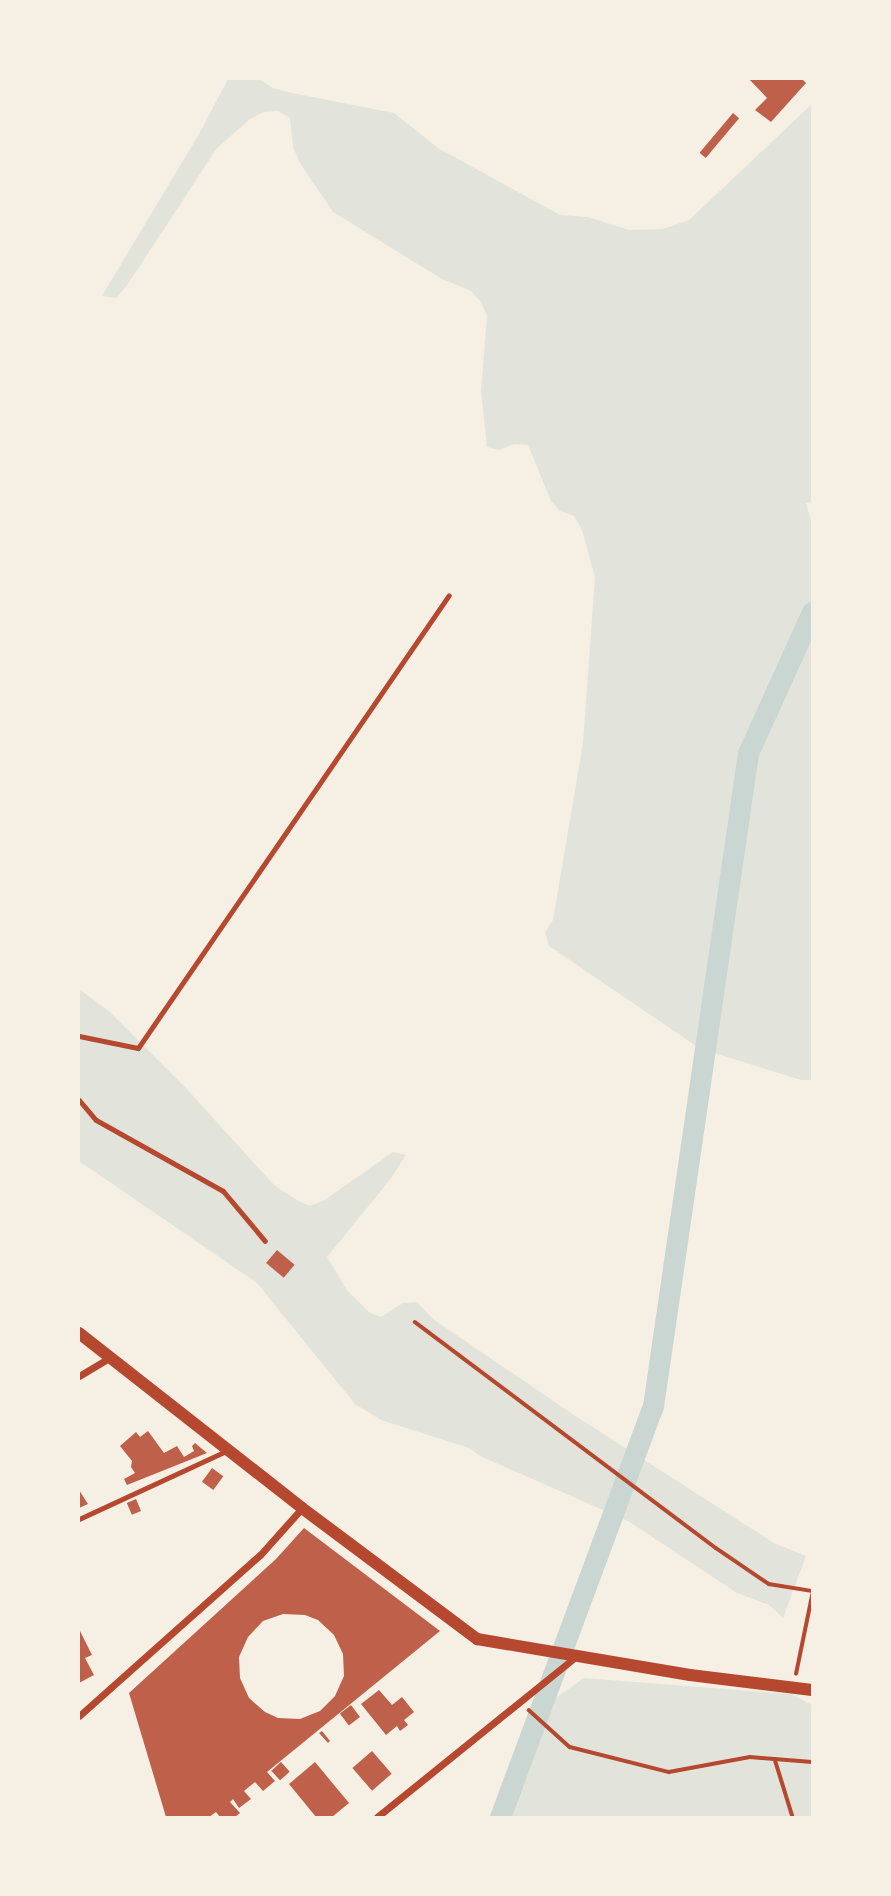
<!DOCTYPE html>
<html>
<head>
<meta charset="utf-8">
<style>
	body { margin:0 }
	#map { position:relative; width:891px; height:1896px; overflow:hidden; background:#f6efe4; font-family:"PT Sans",sans-serif }
	div>[style] { position:absolute }
	[style*='--x'] { left:calc(var(--x)*1px); top:calc(var(--y)*1px); width:calc(var(--w)*1px); rotate:calc(var(--a)*1deg) }
	.green>* { inset:0; background:#e2e4dc }
	.canal>* { height:21px; margin:-10.5px; padding:0 10.5px; transform-origin:10.5px; border-radius:10.5px; background:#c9d6d2 }
	.building>* { inset:0; background:#bf614a; transform-origin:0 0 }
	.path>* { height:3.5px; margin:-1.75px; padding:0 1.75px; transform-origin:1.75px; border-radius:1.75px; background:#b5482f }
	.service>* { height:5px; margin:-2.5px; padding:0 2.5px; transform-origin:2.5px; border-radius:2.5px; background:#b5482f }
	.minor>* { height:7px; margin:-3.5px; padding:0 3.5px; transform-origin:3.5px; border-radius:3.5px; background:#b5482f }
	.tertiary>* { height:12px; margin:-6px; padding:0 6px; transform-origin:6px; border-radius:6px; background:#b5482f }
	span { translate:-50% -50%; white-space:nowrap; text-align:center; line-height:1.15; -webkit-text-stroke:5px #f6efe4; paint-order:stroke }
	.frame { position:absolute; inset:0; border:80px solid #f6efe4; pointer-events:none }
</style>
</head>
<body>
<div id="map">
	<div class="green">
		<i style="clip-path:polygon(228px 79px,260px 79px,273px 88px,292px 93px,394px 113px,438px 148px,560px 215px,588px 217px,629px 230px,663px 229px,689px 220px,812px 104px,812px 502px,806px 503px,812px 524px,812px 1080px,801px 1080px,699px 1048px,549px 946px,545px 932px,553px 920px,583px 743px,595px 577px,582px 530px,574px 516px,560px 511px,551px 501px,528px 445px,514px 444px,500px 450px,487px 447px,481px 391px,487px 315px,480px 301px,471px 291px,442px 279px,333px 212px,300px 163px,293px 147px,290px 118px,278px 111px,264px 112px,250px 119px,217px 148px,128px 284px,116px 298px,102px 296px,198px 136px)"></i>
		<i style="clip-path:polygon(79px 989px,110px 1012px,184px 1086px,274px 1185px,297px 1200px,310px 1206px,323px 1201px,393px 1152px,406px 1155px,389px 1181px,327px 1257px,347px 1290px,369px 1312px,381px 1317px,403px 1303px,417px 1302px,433px 1319px,574px 1415px,774px 1543px,806px 1556px,783px 1618px,769px 1605px,737px 1593px,628px 1521px,480px 1456px,469px 1448px,381px 1420px,355px 1404px,257px 1283px,79px 1161px)"></i>
		<i style="clip-path:polygon(584px 1678px,791px 1694px,812px 1705px,812px 1817px,494px 1817px,528px 1717px)"></i>
	</div>
	<div class="canal">
		<i style="--x:500;--y:1817;--w:439;--a:-69.6"></i>
		<i style="--x:653;--y:1406;--w:660;--a:-81.72"></i>
		<i style="--x:748;--y:753;--w:155;--a:-65.6"></i>
	</div>
	<div class="building">
		<i style="clip-path:polygon(749px 79px,802px 79px,806px 83px,771px 122px,755px 110px,767px 98px)"></i>
		<i style="left:733px;top:113px;width:8px;height:52px;rotate:40deg"></i>
		<i style="left:277px;top:1250px;width:23px;height:17px;rotate:40deg"></i>
		<i style="clip-path:polygon(148px 1431px,164px 1453px,177px 1446px,184px 1457px,194px 1451px,192px 1446px,195px 1443px,207px 1453px,127px 1485px,124px 1479px,135px 1473px,131px 1467px,132px 1461px,120px 1446px,136px 1432px,140px 1437px)"></i>
		<i style="left:212px;top:1468px;width:14px;height:17px;rotate:36deg"></i>
		<i style="clip-path:polygon(79px 1490px,88px 1504px,79px 1508px)"></i>
		<i style="left:136px;top:1499px;width:13px;height:10px;rotate:67deg"></i>
		<i style="clip-path:polygon(evenodd,304px 1528px,440px 1631px,267px 1772px,275px 1781px,263px 1791px,255px 1782px,244px 1791px,251px 1799px,239px 1808px,233px 1799px,230px 1802px,240px 1813px,235px 1817px,220px 1817px,216px 1812px,209px 1817px,166px 1817px,129px 1693px,276px 1559px,304px 1528px,283px 1614px,305px 1615px,318px 1620px,334px 1635px,343px 1654px,344px 1676px,335px 1696px,320px 1711px,300px 1719px,278px 1718px,265px 1712px,249px 1698px,240px 1678px,239px 1657px,248px 1637px,263px 1621px,283px 1614px)"></i>
		<i style="clip-path:polygon(79px 1629px,92px 1655px,85px 1658px,94px 1675px,79px 1683px)"></i>
		<i style="clip-path:polygon(379px 1690px,392px 1705px,402px 1697px,414px 1712px,404px 1720px,408px 1725px,400px 1731px,397px 1726px,386px 1735px,361px 1704px)"></i>
		<i style="left:351px;top:1705px;width:15px;height:14px;rotate:53deg"></i>
		<i style="clip-path:polygon(322px 1731px,330px 1741px,328px 1743px,319px 1733px)"></i>
		<i style="left:372px;top:1751px;width:30px;height:26px;rotate:49deg"></i>
		<i style="left:281px;top:1762px;width:13px;height:13px;rotate:48deg"></i>
		<i style="clip-path:polygon(315px 1762px,349px 1803px,332px 1817px,316px 1817px,289px 1784px)"></i>
	</div>
	<div class="path">
		<i style="--x:415;--y:1322;--w:376;--a:36.9"></i>
		<i style="--x:716;--y:1548;--w:64;--a:34.2"></i>
		<i style="--x:769;--y:1584;--w:44;--a:9.2"></i>
		<i style="--x:796;--y:1674;--w:80;--a:-78.4"></i>
		<i style="--x:529;--y:1710;--w:55;--a:42.1"></i>
		<i style="--x:570;--y:1747;--w:102;--a:14.2"></i>
		<i style="--x:669;--y:1772;--w:82;--a:-10.5"></i>
		<i style="--x:750;--y:1757;--w:62;--a:4.6"></i>
		<i style="--x:775;--y:1759;--w:61;--a:72.8"></i>
	</div>
	<div class="service">
		<i style="--x:79;--y:1036;--w:60;--a:11.5"></i>
		<i style="--x:138;--y:1048;--w:549;--a:-55.53"></i>
		<i style="--x:79;--y:1100;--w:26;--a:50"></i>
		<i style="--x:96;--y:1120;--w:145;--a:29.2"></i>
		<i style="--x:223;--y:1191;--w:65;--a:50"></i>
		<i style="--x:79;--y:1519;--w:162;--a:-24.8"></i>
	</div>
	<div class="minor">
		<i style="--x:79;--y:1376;--w:37;--a:-31"></i>
		<i style="--x:79;--y:1716;--w:242;--a:-41.7"></i>
		<i style="--x:260;--y:1555;--w:63;--a:-48.2"></i>
		<i style="--x:377;--y:1817;--w:255;--a:-38.9"></i>
	</div>
	<div class="tertiary">
		<i style="--x:79;--y:1333;--w:283;--a:38.1"></i>
		<i style="--x:302;--y:1508;--w:219;--a:36.8"></i>
		<i style="--x:477;--y:1639;--w:216;--a:9.6"></i>
		<i style="--x:690;--y:1675;--w:123;--a:7"></i>
	</div>
	<div class="frame"></div>
</div>
</body>
</html>
